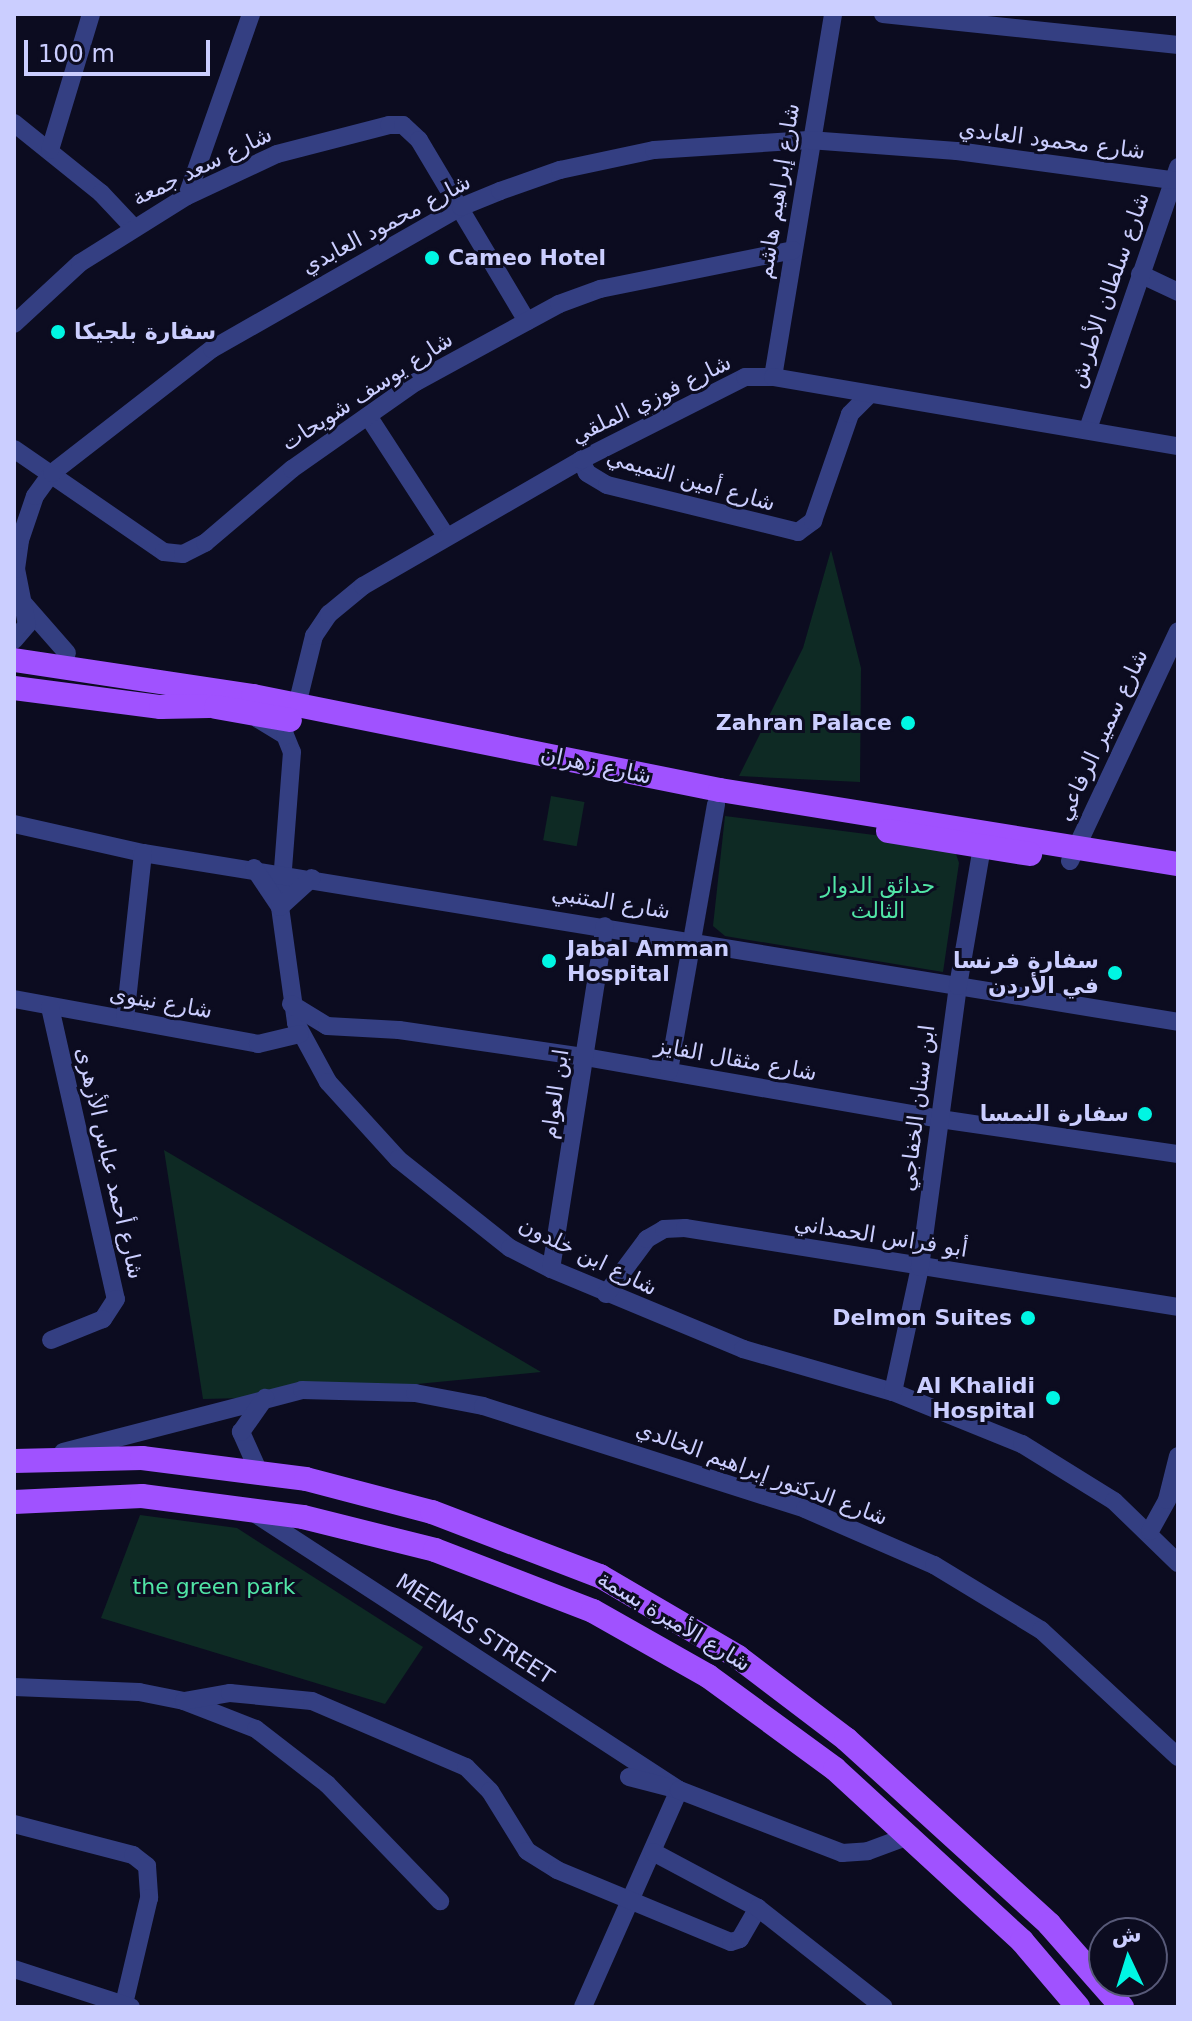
<!DOCTYPE html>
<meta charset="utf-8">
<style>
body{margin:0}
#map{position:relative;width:1192px;height:2021px;overflow:hidden;background:#0c0c20;font-family:"DejaVu Sans",Vazirmatn,sans-serif}
div>[style]{position:absolute}
.green>*{inset:0;background:#0e2a24;transform-origin:0 0}
.minor>*{height:18px;margin:-9px;padding:0 9px;transform-origin:9px;border-radius:9px;background:#343f82}
.major>*{height:24px;margin:-12px;padding:0 12px;transform-origin:12px;border-radius:12px;background:#a052ff}
.dots>*{width:22px;height:22px;translate:-50% -50%;box-sizing:border-box;border:4px solid #0c0c20;border-radius:50%}
span{translate:-50% -50%;white-space:nowrap;text-align:center;line-height:1.15;-webkit-text-stroke:6px #0c0c20;paint-order:stroke}
.street-label{font-size:22px;color:#cbceff}
.poi-label{font-size:22px;color:#cbceff;font-weight:700}
.left{translate:0 -50%;text-align:left}
.right{translate:-100% -50%;text-align:right}
.park-label{font-size:22px;color:#51e5a6}
.frame{position:absolute;inset:0;border:16px solid #cbceff;pointer-events:none}
.north{position:absolute;left:1088px;top:1917px;width:80px;height:80px;box-sizing:border-box;background:#0c0c20;border:2px solid #585a79;border-radius:50%;rotate:356deg;font-size:22px;font-weight:700;line-height:32px;text-align:center;color:#cbceff}
.north::after{content:'';display:block;margin:auto;width:28px;height:36px;background:#00f6e3;clip-path:polygon(50% 0,100% 100%,50% 72%,0 100%)}
.scale{position:absolute;left:24px;top:40px;width:186px;height:36px;box-sizing:border-box;border:4px solid #cbceff;border-top:0;padding-left:10px;font-size:24px;line-height:28px;white-space:nowrap;color:#cbceff;-webkit-text-stroke:6px #0c0c20;paint-order:stroke}
</style>
<div id="map">
<div class="green">
<div style="clip-path:polygon(831px 550px,861px 668px,860px 782px,739px 776px,803px 648px)"></div>
<div style="left:551px;top:796px;width:34px;height:45px;rotate:10deg"></div>
<div style="clip-path:polygon(725px 816px,953px 845px,959px 863px,943px 972px,725px 936px,713px 926px)"></div>
<div style="clip-path:polygon(164px 1150px,541px 1372px,283px 1397px,203px 1399px)"></div>
<div style="clip-path:polygon(140px 1515px,237px 1528px,423px 1647px,385px 1704px,101px 1618px)"></div>
</div>
<div class="minor">
<div style="left:883px;top:14px;width:297px;rotate:6deg"></div>
<div style="left:14px;top:123px;width:112px;rotate:38.8deg"></div>
<div style="left:101px;top:193px;width:47px;rotate:46.7deg"></div>
<div style="left:50px;top:150px;width:142px;rotate:-73.2deg"></div>
<div style="left:187px;top:196px;width:193px;rotate:-70.6deg"></div>
<div style="left:1140px;top:274px;width:42px;rotate:25.3deg"></div>
<div style="left:14px;top:324px;width:90px;rotate:-42.7deg"></div>
<div style="left:80px;top:263px;width:126px;rotate:-32.1deg"></div>
<div style="left:187px;top:196px;width:99px;rotate:-25deg"></div>
<div style="left:277px;top:154px;width:116px;rotate:-14.5deg"></div>
<div style="left:389px;top:125px;width:14px"></div>
<div style="left:403px;top:125px;width:22px;rotate:43deg"></div>
<div style="left:419px;top:140px;width:211px;rotate:59.2deg"></div>
<div style="left:773px;top:377px;width:368px;rotate:-80.6deg"></div>
<div style="left:368px;top:416px;width:143px;rotate:57deg"></div>
<div style="left:1088px;top:429px;width:277px;rotate:-71deg"></div>
<div style="left:14px;top:449px;width:182px;rotate:34.5deg"></div>
<div style="left:164px;top:552px;width:19px;rotate:6deg"></div>
<div style="left:183px;top:554px;width:25px;rotate:-27deg"></div>
<div style="left:205px;top:543px;width:114px;rotate:-40.4deg"></div>
<div style="left:292px;top:469px;width:151px;rotate:-35.1deg"></div>
<div style="left:416px;top:382px;width:163px;rotate:-28.6deg"></div>
<div style="left:559px;top:304px;width:44px;rotate:-20.1deg"></div>
<div style="left:600px;top:289px;width:197px;rotate:-11.4deg"></div>
<div style="left:581px;top:460px;width:14px;rotate:65deg"></div>
<div style="left:587px;top:473px;width:23px;rotate:31deg"></div>
<div style="left:607px;top:485px;width:197px;rotate:13.8deg"></div>
<div style="left:798px;top:532px;width:19px;rotate:-36deg"></div>
<div style="left:813px;top:521px;width:113px;rotate:-70.9deg"></div>
<div style="left:850px;top:414px;width:28px;rotate:-45deg"></div>
<div style="left:24px;top:604px;width:65px;rotate:48.7deg"></div>
<div style="left:14px;top:640px;width:20px;rotate:-49deg"></div>
<div style="left:27px;top:625px;width:57px;rotate:-101.1deg"></div>
<div style="left:16px;top:569px;width:29px;rotate:-82deg"></div>
<div style="left:20px;top:540px;width:46px;rotate:-71.2deg"></div>
<div style="left:35px;top:496px;width:29px;rotate:-54deg"></div>
<div style="left:52px;top:473px;width:202px;rotate:-37.8deg"></div>
<div style="left:212px;top:349px;width:287px;rotate:-29.7deg"></div>
<div style="left:461px;top:207px;width:42px;rotate:-22.3deg"></div>
<div style="left:500px;top:191px;width:64px;rotate:-19.3deg"></div>
<div style="left:560px;top:170px;width:96px;rotate:-12deg"></div>
<div style="left:654px;top:150px;width:155px;rotate:-3.7deg"></div>
<div style="left:809px;top:140px;width:148px;rotate:4.3deg"></div>
<div style="left:957px;top:151px;width:217px;rotate:7.7deg"></div>
<div style="left:297px;top:705px;width:71px;rotate:-76.2deg"></div>
<div style="left:314px;top:636px;width:27px;rotate:-56deg"></div>
<div style="left:329px;top:614px;width:44px;rotate:-39.5deg"></div>
<div style="left:363px;top:586px;width:252px;rotate:-30deg"></div>
<div style="left:581px;top:460px;width:184px;rotate:-26.8deg"></div>
<div style="left:745px;top:377px;width:28px"></div>
<div style="left:773px;top:377px;width:411px;rotate:9.7deg"></div>
<div style="left:258px;top:719px;width:31px;rotate:31deg"></div>
<div style="left:285px;top:735px;width:18px;rotate:68deg"></div>
<div style="left:292px;top:752px;width:155px;rotate:94.4deg"></div>
<div style="left:280px;top:907px;width:117px;rotate:82.1deg"></div>
<div style="left:296px;top:1023px;width:67px;rotate:61.5deg"></div>
<div style="left:328px;top:1082px;width:104px;rotate:47.7deg"></div>
<div style="left:398px;top:1159px;width:143px;rotate:38.5deg"></div>
<div style="left:510px;top:1248px;width:46px;rotate:27.1deg"></div>
<div style="left:551px;top:1269px;width:208px;rotate:22.6deg"></div>
<div style="left:743px;top:1349px;width:156px;rotate:16deg"></div>
<div style="left:893px;top:1392px;width:139px;rotate:22deg"></div>
<div style="left:1022px;top:1444px;width:108px;rotate:31.8deg"></div>
<div style="left:1114px;top:1501px;width:89px;rotate:44.1deg"></div>
<div style="left:14px;top:824px;width:132px;rotate:12.7deg"></div>
<div style="left:143px;top:853px;width:1049px;rotate:9.27deg"></div>
<div style="left:1070px;top:861px;width:254px;rotate:-64.8deg"></div>
<div style="left:254px;top:868px;width:47px;rotate:56.3deg"></div>
<div style="left:280px;top:907px;width:43px;rotate:-42.2deg"></div>
<div style="left:14px;top:999px;width:248px;rotate:10.4deg"></div>
<div style="left:258px;top:1044px;width:43px;rotate:-13.4deg"></div>
<div style="left:291px;top:1004px;width:42px;rotate:31.4deg"></div>
<div style="left:327px;top:1026px;width:72px;rotate:3.2deg"></div>
<div style="left:399px;top:1030px;width:188px;rotate:8.3deg"></div>
<div style="left:585px;top:1057px;width:360px;rotate:9.9deg"></div>
<div style="left:940px;top:1119px;width:241px;rotate:8.4deg"></div>
<div style="left:50px;top:1007px;width:299px;rotate:77.3deg"></div>
<div style="left:116px;top:1299px;width:24px;rotate:123deg"></div>
<div style="left:103px;top:1319px;width:56px;rotate:158deg"></div>
<div style="left:125px;top:1019px;width:167px;rotate:-83.8deg"></div>
<div style="left:669px;top:1071px;width:271px;rotate:-80deg"></div>
<div style="left:551px;top:1269px;width:347px;rotate:-81.1deg"></div>
<div style="left:606px;top:1294px;width:69px;rotate:-53.3deg"></div>
<div style="left:647px;top:1239px;width:20px;rotate:-30deg"></div>
<div style="left:664px;top:1229px;width:21px;rotate:-3deg"></div>
<div style="left:685px;top:1228px;width:499px;rotate:9.1deg"></div>
<div style="left:893px;top:1392px;width:128px;rotate:-77.8deg"></div>
<div style="left:920px;top:1267px;width:284px;rotate:-82.3deg"></div>
<div style="left:958px;top:986px;width:152px;rotate:-80.2deg"></div>
<div style="left:63px;top:1452px;width:247px;rotate:-14.5deg"></div>
<div style="left:302px;top:1390px;width:113px;rotate:1.5deg"></div>
<div style="left:415px;top:1393px;width:69px;rotate:10.8deg"></div>
<div style="left:483px;top:1406px;width:338px;rotate:17.7deg"></div>
<div style="left:805px;top:1509px;width:141px;rotate:23.5deg"></div>
<div style="left:934px;top:1565px;width:125px;rotate:31.3deg"></div>
<div style="left:1041px;top:1630px;width:187px;rotate:42.8deg"></div>
<div style="left:258px;top:1470px;width:42px;rotate:-114.1deg"></div>
<div style="left:241px;top:1432px;width:42px;rotate:-54.8deg"></div>
<div style="left:254px;top:1513px;width:507px;rotate:33.09deg"></div>
<div style="left:679px;top:1790px;width:237px;rotate:113.9deg"></div>
<div style="left:1150px;top:1531px;width:35px;rotate:-61deg"></div>
<div style="left:1167px;top:1500px;width:45px;rotate:-76deg"></div>
<div style="left:14px;top:1687px;width:125px;rotate:2.3deg"></div>
<div style="left:139px;top:1692px;width:46px;rotate:11.3deg"></div>
<div style="left:184px;top:1701px;width:77px;rotate:21.3deg"></div>
<div style="left:256px;top:1729px;width:90px;rotate:37.8deg"></div>
<div style="left:327px;top:1784px;width:163px;rotate:46deg"></div>
<div style="left:184px;top:1701px;width:47px;rotate:-9.9deg"></div>
<div style="left:230px;top:1693px;width:82px;rotate:5.6deg"></div>
<div style="left:312px;top:1701px;width:168px;rotate:23.2deg"></div>
<div style="left:466px;top:1767px;width:34px;rotate:45deg"></div>
<div style="left:490px;top:1791px;width:70px;rotate:58.3deg"></div>
<div style="left:527px;top:1851px;width:36px;rotate:32deg"></div>
<div style="left:557px;top:1870px;width:188px;rotate:22.5deg"></div>
<div style="left:731px;top:1942px;width:9px;rotate:-18deg"></div>
<div style="left:740px;top:1939px;width:36px;rotate:-60deg"></div>
<div style="left:629px;top:1777px;width:52px;rotate:14.6deg"></div>
<div style="left:679px;top:1790px;width:175px;rotate:21.1deg"></div>
<div style="left:842px;top:1853px;width:26px;rotate:-4deg"></div>
<div style="left:868px;top:1851px;width:46px;rotate:-20.4deg"></div>
<div style="left:14px;top:1824px;width:123px;rotate:14.6deg"></div>
<div style="left:133px;top:1855px;width:18px;rotate:38deg"></div>
<div style="left:147px;top:1866px;width:32px;rotate:86deg"></div>
<div style="left:149px;top:1898px;width:109px;rotate:103.3deg"></div>
<div style="left:653px;top:1852px;width:119px;rotate:28.1deg"></div>
<div style="left:758px;top:1908px;width:160px;rotate:38.2deg"></div>
<div style="left:14px;top:1969px;width:123px;rotate:18deg"></div>
</div>
<div class="major">
<div style="left:14px;top:660px;width:242px;rotate:8.6deg"></div>
<div style="left:253px;top:696px;width:476px;rotate:11.4deg"></div>
<div style="left:720px;top:790px;width:464px;rotate:9.2deg"></div>
<div style="left:14px;top:688px;width:148px;rotate:7.4deg"></div>
<div style="left:161px;top:707px;width:48px;rotate:-1.2deg"></div>
<div style="left:216px;top:707px;width:75px;rotate:10deg"></div>
<div style="left:888px;top:831px;width:144px;rotate:9.2deg"></div>
<div style="left:14px;top:1461px;width:128px;rotate:-1.3deg"></div>
<div style="left:142px;top:1458px;width:165px;rotate:7.3deg"></div>
<div style="left:306px;top:1479px;width:130px;rotate:14.7deg"></div>
<div style="left:432px;top:1512px;width:180px;rotate:20.9deg"></div>
<div style="left:600px;top:1576px;width:160px;rotate:30.4deg"></div>
<div style="left:738px;top:1657px;width:136px;rotate:37.2deg"></div>
<div style="left:846px;top:1739px;width:275px;rotate:42.3deg"></div>
<div style="left:1049px;top:1924px;width:111px;rotate:48.7deg"></div>
<div style="left:14px;top:1502px;width:128px;rotate:-2.7deg"></div>
<div style="left:142px;top:1496px;width:162px;rotate:7.4deg"></div>
<div style="left:303px;top:1517px;width:136px;rotate:14deg"></div>
<div style="left:435px;top:1550px;width:169px;rotate:21.1deg"></div>
<div style="left:593px;top:1611px;width:132px;rotate:29.5deg"></div>
<div style="left:708px;top:1676px;width:157px;rotate:36.2deg"></div>
<div style="left:835px;top:1769px;width:254px;rotate:42.6deg"></div>
<div style="left:1022px;top:1941px;width:87px;rotate:49.7deg"></div>
</div>
<div class="dots">
<div style="left:432px;top:258px;background:#00f6e3"></div>
<div style="left:58px;top:332px;background:#00f6e3"></div>
<div style="left:908px;top:723px;background:#00f6e3"></div>
<div style="left:549px;top:961px;background:#00f6e3"></div>
<div style="left:1115px;top:973px;background:#00f6e3"></div>
<div style="left:1145px;top:1114px;background:#00f6e3"></div>
<div style="left:1028px;top:1318px;background:#00f6e3"></div>
<div style="left:1053px;top:1398px;background:#00f6e3"></div>
</div>
<div class="street-label">
<span style="left:1052px;top:140px;rotate:7deg">شارع محمود العابدي</span>
<span style="left:202px;top:166px;rotate:-26deg">شارع سعد جمعة</span>
<span style="left:778px;top:191px;rotate:-81deg">شارع إبراهيم هاشم</span>
<span style="left:386px;top:224px;rotate:-28deg">شارع محمود العابدي</span>
<span style="left:1109px;top:290px;rotate:-71deg">شارع سلطان الأطرش</span>
<span style="left:367px;top:391px;rotate:-33deg">شارع يوسف شويحات</span>
<span style="left:651px;top:399px;rotate:-26deg">شارع فوزي الملقي</span>
<span style="left:691px;top:480px;rotate:16deg">شارع أمين التميمي</span>
<span style="left:1102px;top:735px;rotate:-65deg">شارع سمير الرفاعي</span>
<span style="left:596px;top:765px;rotate:12deg">شارع زهران</span>
<span style="left:611px;top:902px;rotate:9deg">شارع المتنبي</span>
<span style="left:161px;top:1002px;rotate:10deg">شارع نينوى</span>
<span style="left:736px;top:1059px;rotate:10deg">شارع مثقال الفايز</span>
<span style="left:555px;top:1094px;rotate:-82deg">ابن العوام</span>
<span style="left:917px;top:1108px;rotate:-83deg">ابن سنان الخفاجي</span>
<span style="left:110px;top:1163px;rotate:77deg">شارع أحمد عباس الأزهرى</span>
<span style="left:881px;top:1236px;rotate:9deg">أبو فراس الحمداني</span>
<span style="left:588px;top:1256px;rotate:26deg">شارع ابن خلدون</span>
<span style="left:762px;top:1473px;rotate:20deg">شارع الدكتور إبراهيم الخالدي</span>
<span style="left:674px;top:1621px;rotate:31deg">شارع الأميرة بسمة</span>
<span style="left:475px;top:1629px;rotate:33deg">MEENAS STREET</span>
</div>
<div class="poi-label">
<span class="left" style="left:448px;top:258px">Cameo Hotel</span>
<span class="left" style="left:74px;top:332px">سفارة بلجيكا</span>
<span class="right" style="left:892px;top:723px">Zahran Palace</span>
<span class="left" style="left:567px;top:961px">Jabal Amman<br>Hospital</span>
<span class="right" style="left:1099px;top:973px">سفارة فرنسا<br>في الأردن</span>
<span class="right" style="left:1129px;top:1114px">سفارة النمسا</span>
<span class="right" style="left:1012px;top:1318px">Delmon Suites</span>
<span class="right" style="left:1035px;top:1398px">Al Khalidi<br>Hospital</span>
</div>
<div class="park-label">
<span style="left:878px;top:898px">حدائق الدوار<br>الثالث</span>
<span style="left:214px;top:1587px">the green park</span>
</div>
<div class="frame"></div>
<div class="north">ش</div>
<div class="scale">100 m</div>
</div>
